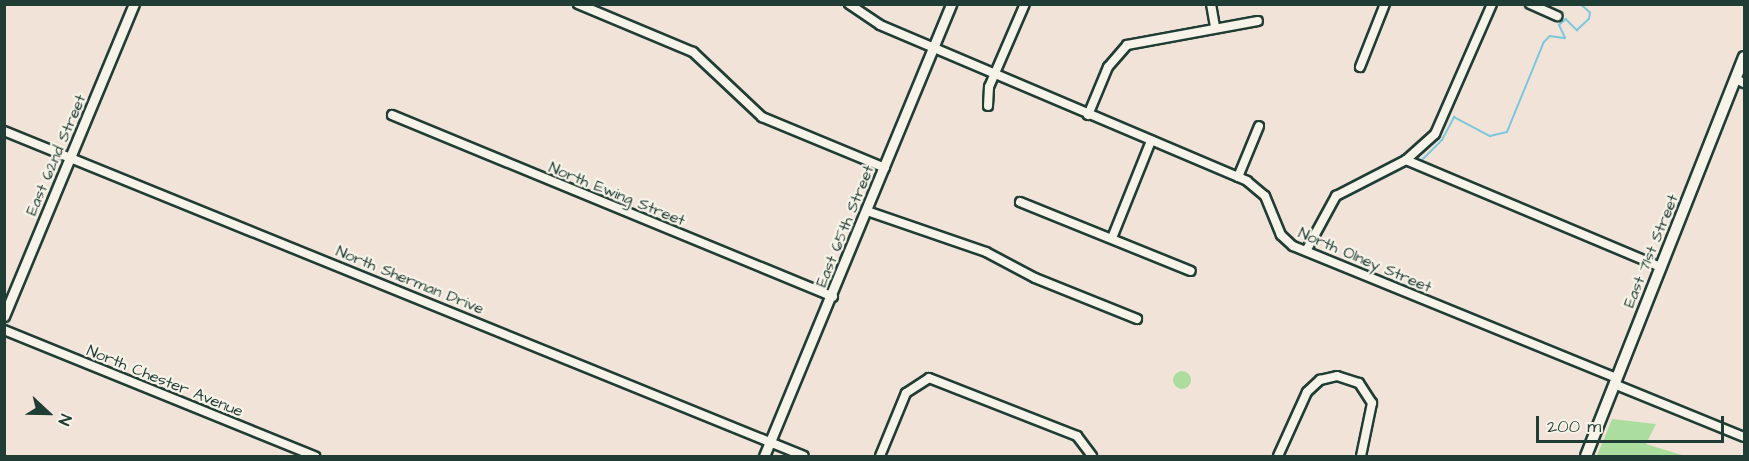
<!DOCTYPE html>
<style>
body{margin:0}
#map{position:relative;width:1749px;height:461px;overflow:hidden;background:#f2e3d9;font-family:"Architects Daughter",sans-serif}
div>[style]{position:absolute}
.green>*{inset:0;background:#abdd9e}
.round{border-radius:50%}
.stream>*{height:1.5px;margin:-0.75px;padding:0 0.75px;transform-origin:0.75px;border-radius:0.75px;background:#7cc7dc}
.roads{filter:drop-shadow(2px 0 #1f3d34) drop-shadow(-2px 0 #1f3d34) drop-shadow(0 2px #1f3d34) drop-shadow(0 -2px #1f3d34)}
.minor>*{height:8px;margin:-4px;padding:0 4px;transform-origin:4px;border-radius:4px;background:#f7f3e8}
.tertiary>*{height:9px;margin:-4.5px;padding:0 4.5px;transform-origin:4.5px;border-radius:4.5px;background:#f7f3e8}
.secondary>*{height:10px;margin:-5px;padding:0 5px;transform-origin:5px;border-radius:5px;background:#f7f3e8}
span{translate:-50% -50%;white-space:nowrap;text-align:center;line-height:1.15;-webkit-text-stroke:4.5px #f7f3e8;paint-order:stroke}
.street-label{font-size:16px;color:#1f3d34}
.frame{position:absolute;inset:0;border:6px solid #1f3d34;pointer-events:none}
.north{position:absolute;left:18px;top:383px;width:60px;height:60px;-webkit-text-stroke:4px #f7f3e8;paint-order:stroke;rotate:112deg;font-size:16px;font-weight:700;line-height:24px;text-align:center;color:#1f3d34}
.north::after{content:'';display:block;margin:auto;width:21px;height:27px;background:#1f3d34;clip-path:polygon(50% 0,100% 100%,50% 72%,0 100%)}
.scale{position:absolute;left:1536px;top:416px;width:188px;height:27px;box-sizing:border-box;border:3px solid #1f3d34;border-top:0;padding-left:8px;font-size:18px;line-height:21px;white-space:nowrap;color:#1f3d34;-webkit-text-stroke:4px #f7f3e8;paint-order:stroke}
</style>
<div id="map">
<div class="green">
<div class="round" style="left:1173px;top:371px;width:18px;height:18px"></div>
<div style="clip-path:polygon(1612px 419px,1656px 424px,1646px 444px,1685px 456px,1597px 456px)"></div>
</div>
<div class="stream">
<div style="left:1570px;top:4px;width:9px;rotate:6deg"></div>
<div style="left:1421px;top:161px;width:30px;rotate:-45deg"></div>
<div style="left:1442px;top:140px;width:26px;rotate:-62deg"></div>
<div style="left:1454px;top:117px;width:41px;rotate:27.8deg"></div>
<div style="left:1490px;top:136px;width:17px;rotate:-13deg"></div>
<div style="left:1507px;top:132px;width:97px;rotate:-67.7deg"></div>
<div style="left:1544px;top:42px;width:8px;rotate:-45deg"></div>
<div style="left:1550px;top:36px;width:15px;rotate:8deg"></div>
<div style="left:1565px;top:38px;width:14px;rotate:-115deg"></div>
<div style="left:1559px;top:25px;width:9px;rotate:-41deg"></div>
<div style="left:1566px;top:19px;width:16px;rotate:45deg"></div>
<div style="left:1577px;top:30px;width:16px;rotate:-43deg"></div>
<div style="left:1589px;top:19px;width:6px;rotate:-81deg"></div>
<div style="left:1590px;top:13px;width:13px;rotate:-138deg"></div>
<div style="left:1337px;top:202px;width:76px;rotate:-27.2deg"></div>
</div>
<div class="roads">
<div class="minor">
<div style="left:578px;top:4px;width:125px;rotate:22.7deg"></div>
<div style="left:693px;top:52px;width:95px;rotate:43.3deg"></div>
<div style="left:762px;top:117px;width:133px;rotate:22.5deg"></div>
<div style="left:849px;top:4px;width:37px;rotate:34deg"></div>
<div style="left:880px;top:25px;width:399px;rotate:23deg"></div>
<div style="left:1247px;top:181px;width:23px;rotate:40deg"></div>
<div style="left:1265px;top:196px;width:42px;rotate:67.7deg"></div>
<div style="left:1281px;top:235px;width:16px;rotate:43deg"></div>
<div style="left:1293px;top:246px;width:349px;rotate:22.2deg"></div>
<div style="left:1211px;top:4px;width:23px;rotate:80deg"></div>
<div style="left:1530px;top:4px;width:30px;rotate:24deg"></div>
<div style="left:1360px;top:67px;width:68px;rotate:-68.4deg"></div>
<div style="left:1736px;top:79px;width:9px;rotate:27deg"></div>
<div style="left:988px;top:106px;width:19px;rotate:-87deg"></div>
<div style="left:989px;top:87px;width:90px;rotate:-66.6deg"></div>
<div style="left:392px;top:115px;width:477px;rotate:22.4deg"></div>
<div style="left:1088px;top:115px;width:52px;rotate:-67.4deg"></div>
<div style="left:1108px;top:67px;width:29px;rotate:-49deg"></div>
<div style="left:1127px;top:45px;width:133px;rotate:-10.4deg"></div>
<div style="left:4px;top:131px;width:863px;rotate:22.11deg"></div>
<div style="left:1406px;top:160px;width:277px;rotate:22.8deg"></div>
<div style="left:1238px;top:177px;width:55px;rotate:-67.6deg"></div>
<div style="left:1020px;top:202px;width:184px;rotate:22deg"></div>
<div style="left:867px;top:211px;width:126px;rotate:19deg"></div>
<div style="left:986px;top:252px;width:55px;rotate:28deg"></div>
<div style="left:1035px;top:278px;width:110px;rotate:21.9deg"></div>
<div style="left:1112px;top:238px;width:105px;rotate:-68.1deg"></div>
<div style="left:1306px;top:251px;width:63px;rotate:-61.4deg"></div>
<div style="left:1336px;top:196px;width:79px;rotate:-27.2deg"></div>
<div style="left:1406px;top:160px;width:39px;rotate:-42deg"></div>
<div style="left:1435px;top:134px;width:142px;rotate:-66.3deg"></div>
<div style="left:4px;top:330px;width:336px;rotate:22.1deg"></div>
<div style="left:1614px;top:384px;width:140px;rotate:22.2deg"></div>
<div style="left:880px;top:456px;width:68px;rotate:-67.6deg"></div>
<div style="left:906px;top:393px;width:27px;rotate:-33deg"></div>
<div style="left:929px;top:378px;width:159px;rotate:21.4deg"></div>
<div style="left:1077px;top:436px;width:25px;rotate:53deg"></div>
<div style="left:1278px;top:456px;width:70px;rotate:-65.6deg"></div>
<div style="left:1307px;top:392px;width:18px;rotate:-43deg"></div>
<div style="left:1320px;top:380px;width:17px;rotate:-13deg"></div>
<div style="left:1337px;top:376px;width:23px;rotate:18deg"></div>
<div style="left:1359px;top:383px;width:24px;rotate:57deg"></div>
<div style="left:1372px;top:403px;width:54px;rotate:101.7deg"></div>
</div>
<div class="tertiary">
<div style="left:4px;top:316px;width:338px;rotate:-67.4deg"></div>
<div style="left:764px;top:456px;width:489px;rotate:-67.5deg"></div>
</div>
<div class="secondary">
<div style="left:1586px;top:456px;width:429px;rotate:-68.4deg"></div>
</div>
</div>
<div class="street-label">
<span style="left:56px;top:155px;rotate:-67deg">East 62nd Street</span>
<span style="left:617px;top:194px;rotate:22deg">North Ewing Street</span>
<span style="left:845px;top:226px;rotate:-68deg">East 65th Street</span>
<span style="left:1651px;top:251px;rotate:-68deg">East 71st Street</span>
<span style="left:1365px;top:260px;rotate:23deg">North Olney Street</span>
<span style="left:410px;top:280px;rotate:22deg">North Sherman Drive</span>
<span style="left:165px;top:381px;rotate:22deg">North Chester Avenue</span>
</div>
<div class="frame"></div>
<div class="north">N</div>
<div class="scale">200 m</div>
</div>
